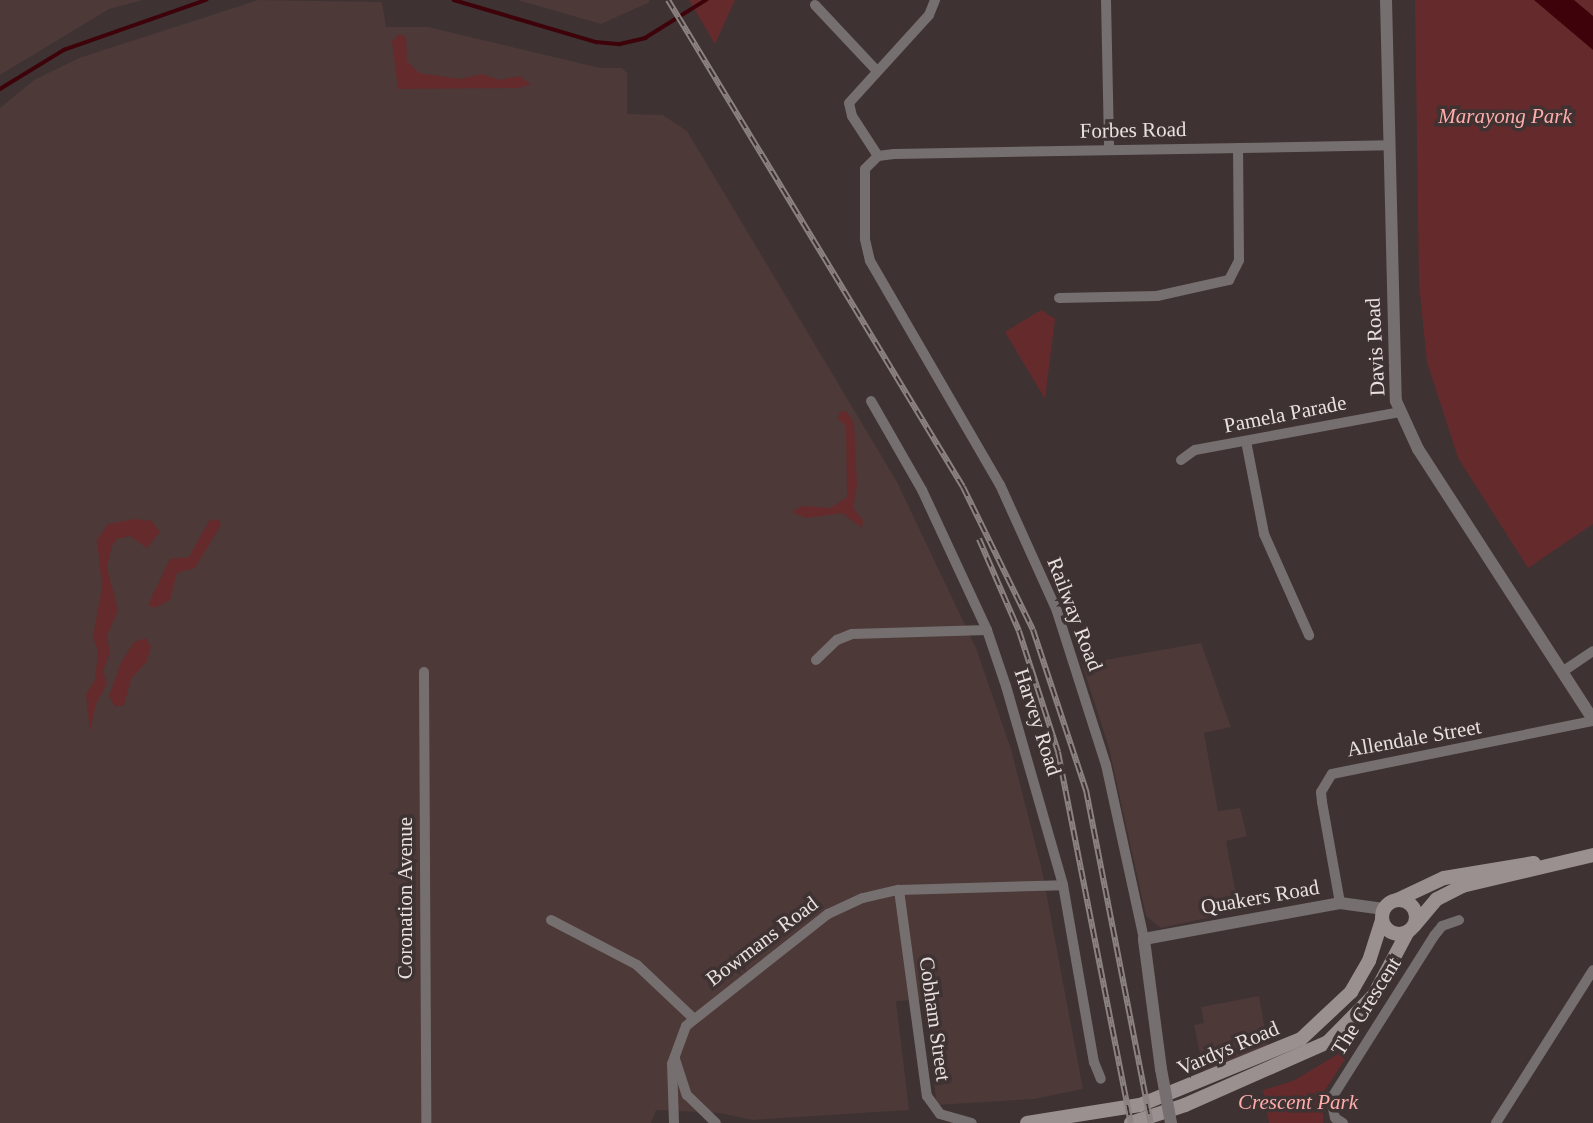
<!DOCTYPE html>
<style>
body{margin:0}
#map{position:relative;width:1593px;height:1123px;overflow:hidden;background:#3e3232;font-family:Georgia,serif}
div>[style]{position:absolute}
.built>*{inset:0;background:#4c3938}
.green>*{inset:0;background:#652b2c}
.water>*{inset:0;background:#3e030a}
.stream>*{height:3.5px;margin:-1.75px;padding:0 1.75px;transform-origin:1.75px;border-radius:1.75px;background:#3e030a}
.minor>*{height:10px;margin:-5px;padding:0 5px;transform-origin:5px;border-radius:5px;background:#766f6f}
.tertiary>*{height:12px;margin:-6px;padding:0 6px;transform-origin:6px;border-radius:6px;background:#766f6f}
.secondary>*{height:14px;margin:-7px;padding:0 7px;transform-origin:7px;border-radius:7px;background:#99908f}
.secondary>.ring{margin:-7px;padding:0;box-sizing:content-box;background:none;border:14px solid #99908f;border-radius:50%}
.rail>*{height:6px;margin-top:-3px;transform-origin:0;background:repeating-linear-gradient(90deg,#3e3232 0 10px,#8c8282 0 20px);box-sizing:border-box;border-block:2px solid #8c8282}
.tertiary-bridge>*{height:12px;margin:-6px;padding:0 6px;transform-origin:6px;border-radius:6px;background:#766f6f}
span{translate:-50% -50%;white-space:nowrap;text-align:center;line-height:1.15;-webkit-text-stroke:7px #3e3232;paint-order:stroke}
.park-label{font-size:21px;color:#feadab;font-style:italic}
.street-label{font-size:21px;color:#e8e1e0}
</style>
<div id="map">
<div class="built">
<div style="clip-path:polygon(0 0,142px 0,109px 9px,0 75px)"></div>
<div style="clip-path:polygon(258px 0,382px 2px,386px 27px,428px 27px,600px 68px,622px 68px,627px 73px,627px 114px,663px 115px,687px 131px,897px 482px,976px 648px,1011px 749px,1042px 870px,1083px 1089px,1034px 1099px,937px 1105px,923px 1000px,896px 1001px,909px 1110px,752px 1120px,720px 1113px,656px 1110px,651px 1123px,0 1123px,0 108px,34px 80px,79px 58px)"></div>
<div style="clip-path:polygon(517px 0,649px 0,650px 2px,601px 24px)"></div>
<div style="clip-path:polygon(1201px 643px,1231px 727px,1204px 733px,1218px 811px,1240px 808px,1247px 836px,1226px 841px,1239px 911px,1161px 928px,1146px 916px,1109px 748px,1082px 664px)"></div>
<div style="clip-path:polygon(1259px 996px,1268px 1047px,1204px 1073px,1194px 1025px,1204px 1023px,1201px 1007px)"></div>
</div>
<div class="green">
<div style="clip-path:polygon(689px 0,735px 0,715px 44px)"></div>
<div style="clip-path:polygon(1415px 0,1593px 0,1593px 524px,1528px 568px,1458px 458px,1427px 362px,1419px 284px)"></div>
<div style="clip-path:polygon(399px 34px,406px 37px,407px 61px,419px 73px,460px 79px,482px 74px,499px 80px,519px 76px,531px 84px,519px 88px,398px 89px,392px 41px)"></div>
<div style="clip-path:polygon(1041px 310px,1055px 319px,1045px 399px,1005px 332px)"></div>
<div style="clip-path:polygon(840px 411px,847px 412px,854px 423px,857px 486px,853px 508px,863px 520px,862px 528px,842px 513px,806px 518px,792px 512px,802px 506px,831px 508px,847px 497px,846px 426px,838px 419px)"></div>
<div style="clip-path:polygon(135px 519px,152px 521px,160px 532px,147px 548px,130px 536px,117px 539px,112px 546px,107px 568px,118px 610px,107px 636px,110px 653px,103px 671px,107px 683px,96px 704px,90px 732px,86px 695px,95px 680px,98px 651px,93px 637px,102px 587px,97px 540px,108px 524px)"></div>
<div style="clip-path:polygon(219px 519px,221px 525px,195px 568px,177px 573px,170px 600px,155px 608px,148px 605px,170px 559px,189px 557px,209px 521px)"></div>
<div style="clip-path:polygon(146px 638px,151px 647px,147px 661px,131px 679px,124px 705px,115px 707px,109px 696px,121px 663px,134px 642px)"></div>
<div style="clip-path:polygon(1355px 1044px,1323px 1093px,1323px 1123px,1269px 1123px,1263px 1090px,1293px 1081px)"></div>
</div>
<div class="water">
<div style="clip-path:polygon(1534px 0,1574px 0,1593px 16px,1593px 50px)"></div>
</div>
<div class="stream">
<div style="left:454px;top:0;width:148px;rotate:16.5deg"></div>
<div style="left:596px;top:42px;width:24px;rotate:5deg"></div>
<div style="left:620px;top:44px;width:26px;rotate:-13deg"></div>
<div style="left:645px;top:38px;width:72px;rotate:-31.9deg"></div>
<div style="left:0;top:89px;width:75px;rotate:-31.4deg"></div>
<div style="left:64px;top:50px;width:151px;rotate:-19.4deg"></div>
</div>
<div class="minor">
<div style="left:1106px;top:0;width:149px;rotate:88.8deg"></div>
<div style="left:815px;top:5px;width:89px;rotate:46.8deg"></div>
<div style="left:878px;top:156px;width:48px;rotate:-123deg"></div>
<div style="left:852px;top:116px;width:13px;rotate:-103deg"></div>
<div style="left:849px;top:103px;width:119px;rotate:-47.7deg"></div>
<div style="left:929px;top:15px;width:16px;rotate:-68deg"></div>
<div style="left:1059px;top:298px;width:98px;rotate:-1.2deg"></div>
<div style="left:1157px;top:296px;width:74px;rotate:-12.5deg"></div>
<div style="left:1229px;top:280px;width:22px;rotate:-63deg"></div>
<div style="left:1239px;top:260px;width:112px;rotate:-90.5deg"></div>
<div style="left:871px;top:401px;width:103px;rotate:60.2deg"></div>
<div style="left:922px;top:490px;width:154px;rotate:65.1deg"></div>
<div style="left:987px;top:630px;width:59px;rotate:71.3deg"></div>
<div style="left:1006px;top:686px;width:207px;rotate:74deg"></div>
<div style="left:1063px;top:885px;width:180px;rotate:80.1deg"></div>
<div style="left:1094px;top:1062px;width:18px;rotate:68deg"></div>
<div style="left:1246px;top:441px;width:95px;rotate:79deg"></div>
<div style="left:1264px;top:534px;width:111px;rotate:66deg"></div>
<div style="left:1181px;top:460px;width:17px;rotate:-36deg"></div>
<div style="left:1195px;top:450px;width:208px;rotate:-10.5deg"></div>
<div style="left:816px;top:660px;width:29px;rotate:-44deg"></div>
<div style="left:837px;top:640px;width:16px;rotate:-22deg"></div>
<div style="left:852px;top:634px;width:135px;rotate:-1.7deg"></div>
<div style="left:424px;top:672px;width:451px;rotate:89.7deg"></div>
<div style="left:1562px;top:672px;width:37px;rotate:-34deg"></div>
<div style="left:899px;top:890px;width:208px;rotate:82.3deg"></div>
<div style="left:927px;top:1096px;width:22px;rotate:54deg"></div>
<div style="left:940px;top:1114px;width:33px;rotate:16deg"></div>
<div style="left:1340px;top:903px;width:103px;rotate:-100.1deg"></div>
<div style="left:1322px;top:802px;width:10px;rotate:-96deg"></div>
<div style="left:1321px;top:792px;width:21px;rotate:-59deg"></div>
<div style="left:1332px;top:774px;width:266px;rotate:-11.5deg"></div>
<div style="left:551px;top:920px;width:97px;rotate:27.6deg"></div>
<div style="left:637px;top:965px;width:77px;rotate:43.4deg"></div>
<div style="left:1144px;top:939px;width:178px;rotate:-102.3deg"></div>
<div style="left:1106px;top:765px;width:162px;rotate:-107.7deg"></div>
<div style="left:1057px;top:611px;width:138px;rotate:-114.3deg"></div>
<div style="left:1000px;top:485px;width:259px;rotate:-120.1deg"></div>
<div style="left:870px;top:261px;width:23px;rotate:-103deg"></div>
<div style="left:865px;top:239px;width:70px;rotate:-90deg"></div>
<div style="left:865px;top:169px;width:18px;rotate:-45deg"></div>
<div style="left:878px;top:156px;width:16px;rotate:-7deg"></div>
<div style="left:894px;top:154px;width:495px;rotate:-1deg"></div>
<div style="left:675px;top:1059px;width:38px;rotate:72deg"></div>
<div style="left:687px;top:1095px;width:40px;rotate:44deg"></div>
<div style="left:674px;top:1123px;width:59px;rotate:-91.9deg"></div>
<div style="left:672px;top:1064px;width:40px;rotate:-69.8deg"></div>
<div style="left:686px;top:1026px;width:181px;rotate:-38.3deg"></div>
<div style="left:828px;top:914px;width:38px;rotate:-25deg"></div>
<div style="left:863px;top:898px;width:37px;rotate:-13deg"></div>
<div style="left:899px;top:890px;width:164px;rotate:-1.7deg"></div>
<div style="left:1343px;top:1123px;width:9px;rotate:-148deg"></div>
<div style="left:1335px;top:1118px;width:19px;rotate:-102deg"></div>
<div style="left:1331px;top:1099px;width:193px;rotate:-57.7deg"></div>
<div style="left:1434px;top:936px;width:13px;rotate:-51deg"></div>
<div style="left:1442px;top:926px;width:18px;rotate:-19deg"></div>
<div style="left:1496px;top:1123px;width:181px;rotate:-57.6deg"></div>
</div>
<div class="tertiary">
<div style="left:1386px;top:0;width:401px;rotate:88.6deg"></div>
<div style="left:1396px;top:401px;width:53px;rotate:65.4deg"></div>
<div style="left:1418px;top:449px;width:322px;rotate:57.1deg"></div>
<div style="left:1161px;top:1069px;width:131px;rotate:-97.5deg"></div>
<div style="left:1144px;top:939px;width:199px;rotate:-10.4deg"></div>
<div style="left:1340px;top:903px;width:44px;rotate:7.8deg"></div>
</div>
<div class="secondary">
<div class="ring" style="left:1382px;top:900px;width:20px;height:20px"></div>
<div style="left:1397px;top:900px;width:52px;rotate:-25.1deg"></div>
<div style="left:1444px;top:878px;width:91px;rotate:-9.5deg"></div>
<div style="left:1414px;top:926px;width:35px;rotate:-50deg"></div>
<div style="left:1437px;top:899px;width:28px;rotate:-27deg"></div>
<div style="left:1462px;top:886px;width:135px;rotate:-13.3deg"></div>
<div style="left:1027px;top:1123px;width:114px;rotate:-9.1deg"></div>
<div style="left:1140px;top:1105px;width:174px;rotate:-22.3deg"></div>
<div style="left:1301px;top:1039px;width:69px;rotate:-43.2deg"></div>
<div style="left:1351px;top:992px;width:36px;rotate:-60deg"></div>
<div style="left:1369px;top:961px;width:43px;rotate:-72.4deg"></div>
<div style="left:1131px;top:1123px;width:57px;rotate:-18.4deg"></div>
<div style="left:1185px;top:1105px;width:156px;rotate:-23.8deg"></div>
<div style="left:1328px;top:1042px;width:66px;rotate:-45.6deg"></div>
<div style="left:1374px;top:995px;width:72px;rotate:-62deg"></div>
</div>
<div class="rail">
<div style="left:668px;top:0;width:569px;rotate:58.79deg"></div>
<div style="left:963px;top:487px;width:159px;rotate:63.9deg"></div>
<div style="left:1033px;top:630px;width:169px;rotate:71.7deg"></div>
<div style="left:1086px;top:790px;width:339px;rotate:79deg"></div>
<div style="left:979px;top:539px;width:100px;rotate:66.5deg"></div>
<div style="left:1019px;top:631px;width:127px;rotate:72.1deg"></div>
<div style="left:1058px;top:752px;width:378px;rotate:78.9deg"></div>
</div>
<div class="tertiary-bridge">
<div style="left:1161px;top:1069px;width:55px;rotate:79.5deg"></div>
</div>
<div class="park-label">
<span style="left:1505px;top:116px">Marayong Park</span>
<span style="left:1298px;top:1102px">Crescent Park</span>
</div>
<div class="street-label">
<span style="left:1133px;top:130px;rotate:-1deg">Forbes Road</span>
<span style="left:1375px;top:347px;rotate:-93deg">Davis Road</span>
<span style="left:1285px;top:414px;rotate:-11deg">Pamela Parade</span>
<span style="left:1075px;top:614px;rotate:69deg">Railway Road</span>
<span style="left:1038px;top:722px;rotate:72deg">Harvey Road</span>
<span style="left:1414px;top:738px;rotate:-10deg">Allendale Street</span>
<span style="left:1260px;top:897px;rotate:-10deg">Quakers Road</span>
<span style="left:405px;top:898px;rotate:-90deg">Coronation Avenue</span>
<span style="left:762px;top:941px;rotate:-37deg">Bowmans Road</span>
<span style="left:1366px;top:1006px;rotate:-58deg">The Crescent</span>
<span style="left:935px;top:1019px;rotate:82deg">Cobham Street</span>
<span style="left:1228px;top:1048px;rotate:-23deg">Vardys Road</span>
</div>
</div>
